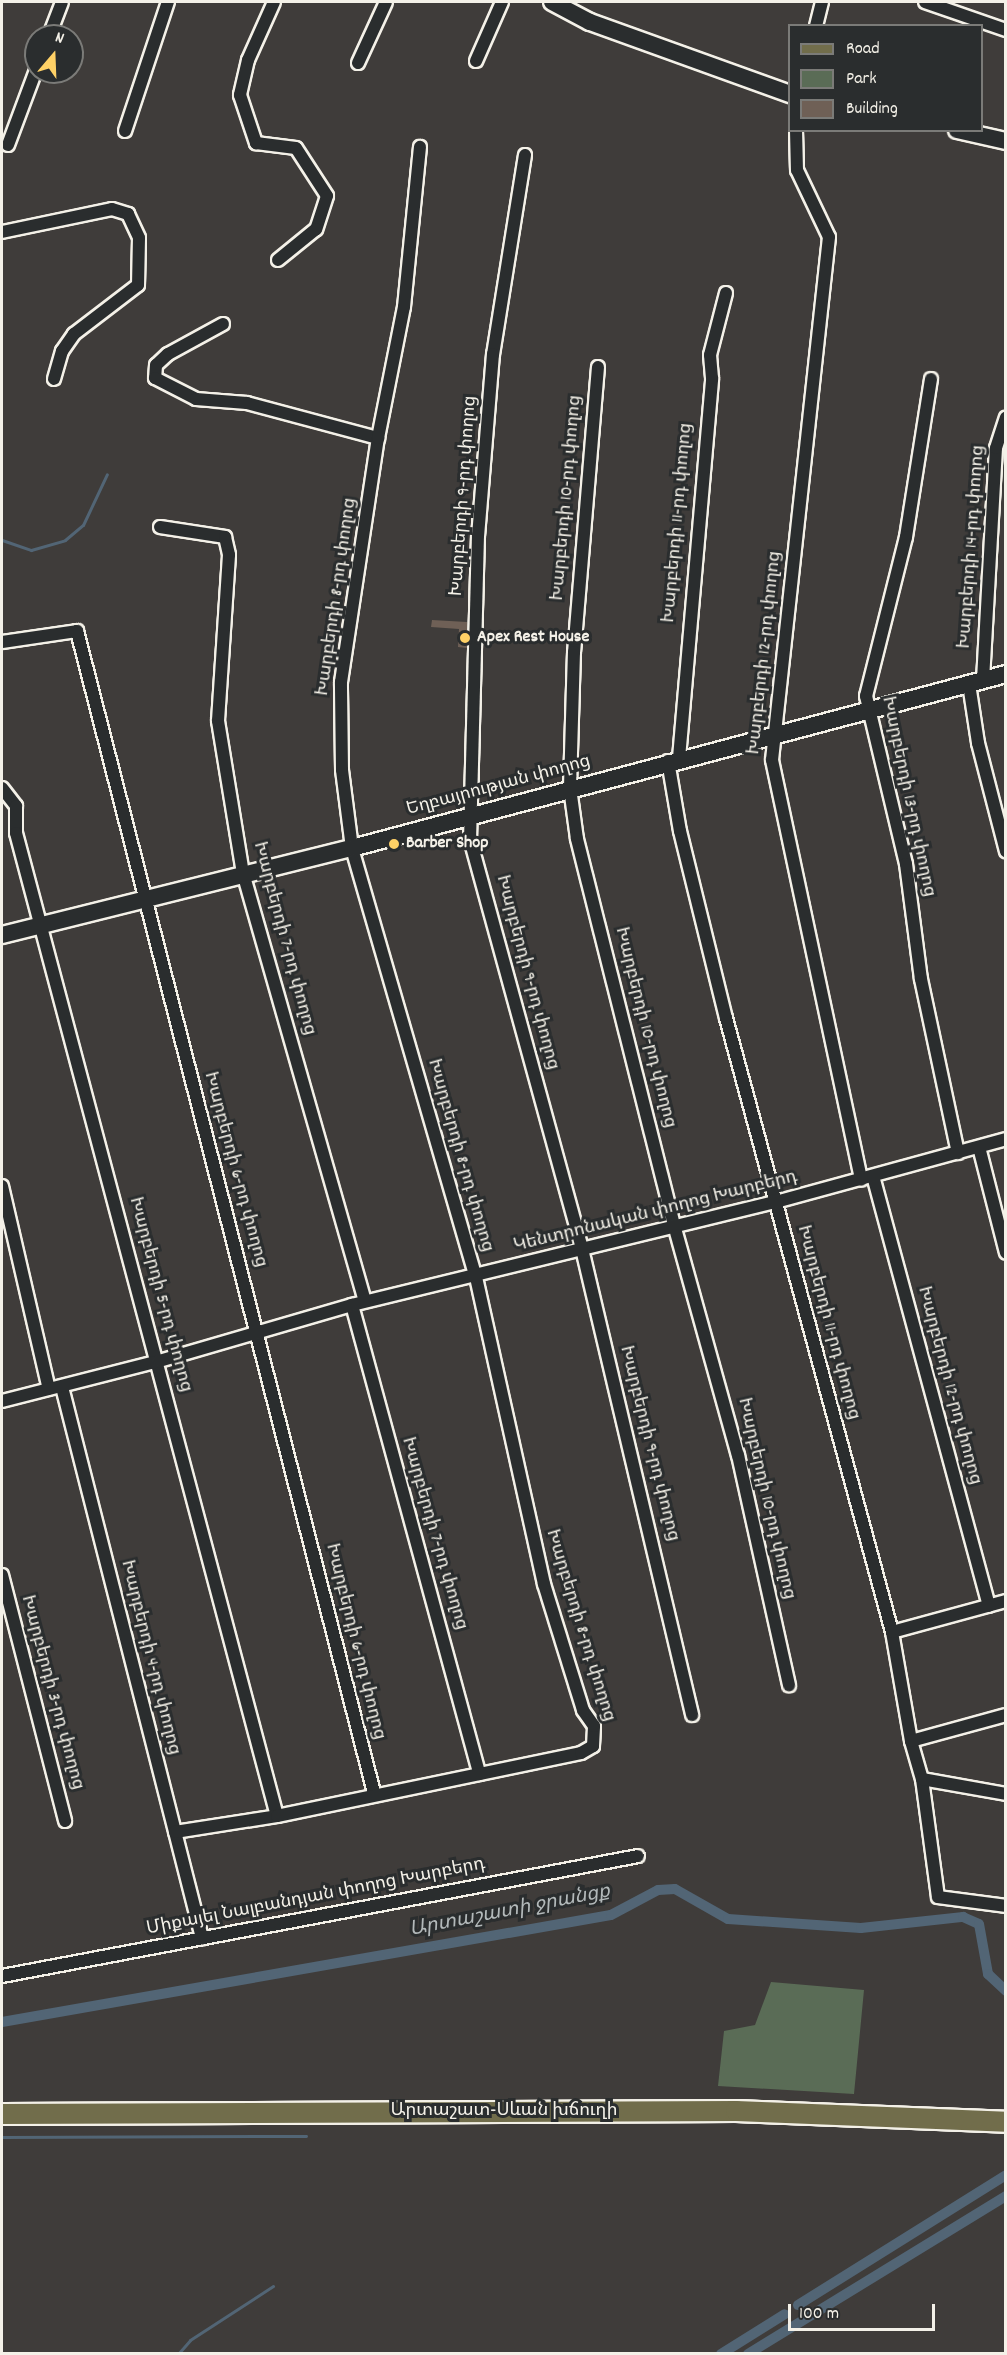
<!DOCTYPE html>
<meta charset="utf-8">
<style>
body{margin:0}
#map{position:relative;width:1007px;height:2355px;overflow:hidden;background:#3f3c3a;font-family:Dekko,"Noto Sans Armenian",sans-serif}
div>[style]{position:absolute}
.green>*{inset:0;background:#5a6c56}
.stream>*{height:3px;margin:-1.5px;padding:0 1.5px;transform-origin:1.5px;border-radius:1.5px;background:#526575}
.canal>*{height:10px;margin:-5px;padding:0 5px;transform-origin:5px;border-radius:5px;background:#526575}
.building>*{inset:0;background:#6f6056}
.roads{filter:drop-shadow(2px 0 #f4f1e8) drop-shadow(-2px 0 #f4f1e8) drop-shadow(0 2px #f4f1e8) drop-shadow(0 -2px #f4f1e8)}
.street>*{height:12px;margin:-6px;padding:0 6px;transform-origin:6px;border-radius:6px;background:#2a2d2e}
.secondary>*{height:16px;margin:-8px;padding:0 8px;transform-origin:8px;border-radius:8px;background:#2a2d2e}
.primary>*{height:20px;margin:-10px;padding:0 10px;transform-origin:10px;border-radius:10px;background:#716d4b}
.dots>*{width:16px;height:16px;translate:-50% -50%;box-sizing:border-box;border:3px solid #2a2d2e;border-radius:50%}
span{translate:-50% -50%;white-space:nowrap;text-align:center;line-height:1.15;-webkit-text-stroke:6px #2a2d2e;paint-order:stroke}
.street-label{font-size:18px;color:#f4f1e8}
.poi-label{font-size:18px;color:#f4f1e8;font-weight:700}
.left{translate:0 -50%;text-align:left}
.water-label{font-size:20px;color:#b3b9ba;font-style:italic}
.frame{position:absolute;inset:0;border:3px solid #f4f1e8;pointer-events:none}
.legend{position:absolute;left:788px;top:24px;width:195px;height:108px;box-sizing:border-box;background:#2a2d2e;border:2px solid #7b7b78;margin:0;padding:8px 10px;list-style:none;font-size:18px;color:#f4f1e8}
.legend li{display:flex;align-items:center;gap:12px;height:30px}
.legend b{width:30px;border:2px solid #7b7b78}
.north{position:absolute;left:24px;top:24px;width:60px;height:60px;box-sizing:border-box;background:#2a2d2e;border:2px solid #7b7b78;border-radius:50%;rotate:19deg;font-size:16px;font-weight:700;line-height:24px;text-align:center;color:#f4f1e8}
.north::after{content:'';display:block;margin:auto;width:21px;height:27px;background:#ffd166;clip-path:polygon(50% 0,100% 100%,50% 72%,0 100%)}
.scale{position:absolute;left:788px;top:2304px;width:147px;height:27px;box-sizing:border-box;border:3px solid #f4f1e8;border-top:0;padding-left:8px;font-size:18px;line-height:21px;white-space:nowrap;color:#f4f1e8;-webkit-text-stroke:4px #2a2d2e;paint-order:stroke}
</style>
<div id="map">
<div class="green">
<div style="clip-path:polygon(771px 1982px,864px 1990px,854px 2094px,718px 2086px,724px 2031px,755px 2025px)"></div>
</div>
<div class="stream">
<div style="left:2px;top:540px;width:31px;rotate:19deg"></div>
<div style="left:31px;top:550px;width:35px;rotate:-16deg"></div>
<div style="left:65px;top:540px;width:23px;rotate:-40deg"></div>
<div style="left:83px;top:525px;width:56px;rotate:-64.8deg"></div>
<div style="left:2px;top:2137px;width:304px;rotate:-0.2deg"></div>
<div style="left:178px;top:2354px;width:18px;rotate:-49deg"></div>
<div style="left:190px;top:2340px;width:99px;rotate:-33deg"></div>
</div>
<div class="canal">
<div style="left:2px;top:2022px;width:618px;rotate:-9.97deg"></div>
<div style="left:611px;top:1915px;width:53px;rotate:-28deg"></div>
<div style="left:658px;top:1890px;width:17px;rotate:-3deg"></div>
<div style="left:675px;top:1889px;width:61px;rotate:29.5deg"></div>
<div style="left:728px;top:1919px;width:133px;rotate:3.9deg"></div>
<div style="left:861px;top:1928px;width:103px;rotate:-6.2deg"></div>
<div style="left:963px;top:1917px;width:17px;rotate:24deg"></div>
<div style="left:979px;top:1924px;width:51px;rotate:79.8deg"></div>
<div style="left:988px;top:1974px;width:25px;rotate:43deg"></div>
<div style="left:798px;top:2305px;width:245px;rotate:-32deg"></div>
<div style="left:721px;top:2354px;width:75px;rotate:-32deg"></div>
<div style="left:748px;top:2354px;width:303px;rotate:-31.5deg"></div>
</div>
<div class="building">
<div style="clip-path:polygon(432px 620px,467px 622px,467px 648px,458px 647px,459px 629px,431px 627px)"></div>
</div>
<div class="roads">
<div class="street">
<div style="left:274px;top:2px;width:64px;rotate:114.1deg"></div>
<div style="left:248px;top:60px;width:36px;rotate:103deg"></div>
<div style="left:240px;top:95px;width:51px;rotate:71.6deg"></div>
<div style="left:256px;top:143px;width:40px;rotate:7.1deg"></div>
<div style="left:296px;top:148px;width:57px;rotate:57.1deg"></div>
<div style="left:327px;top:196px;width:35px;rotate:108deg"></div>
<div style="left:316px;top:229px;width:49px;rotate:140.8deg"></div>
<div style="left:925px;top:2px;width:86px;rotate:19.1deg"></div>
<div style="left:816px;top:26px;width:25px;rotate:-76deg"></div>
<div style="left:49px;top:36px;width:36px;rotate:-69deg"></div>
<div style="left:476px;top:61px;width:64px;rotate:-66.2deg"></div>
<div style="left:358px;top:63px;width:67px;rotate:-65.3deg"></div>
<div style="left:796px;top:130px;width:40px;rotate:88.6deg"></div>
<div style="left:797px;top:170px;width:74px;rotate:64.5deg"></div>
<div style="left:829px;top:237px;width:526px;rotate:96.22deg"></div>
<div style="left:772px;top:760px;width:429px;rotate:78deg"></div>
<div style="left:125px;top:131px;width:136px;rotate:-71.6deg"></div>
<div style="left:8px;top:145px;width:80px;rotate:-69.5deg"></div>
<div style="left:525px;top:155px;width:202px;rotate:99.1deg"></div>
<div style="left:493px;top:354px;width:182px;rotate:94.7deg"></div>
<div style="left:478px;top:535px;width:304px;rotate:91.5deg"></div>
<div style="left:470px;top:839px;width:425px;rotate:74.7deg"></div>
<div style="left:582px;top:1249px;width:479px;rotate:76.7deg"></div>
<div style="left:2px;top:232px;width:112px;rotate:-11.8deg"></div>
<div style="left:112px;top:209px;width:17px;rotate:17deg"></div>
<div style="left:128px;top:214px;width:26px;rotate:65deg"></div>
<div style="left:139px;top:238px;width:47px;rotate:91.2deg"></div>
<div style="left:138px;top:285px;width:81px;rotate:142.6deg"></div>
<div style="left:74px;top:334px;width:21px;rotate:125deg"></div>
<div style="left:62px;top:351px;width:29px;rotate:106deg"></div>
<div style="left:223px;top:324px;width:63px;rotate:151.4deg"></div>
<div style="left:168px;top:354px;width:16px;rotate:137deg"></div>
<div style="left:156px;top:365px;width:13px;rotate:94deg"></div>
<div style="left:155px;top:378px;width:46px;rotate:27.1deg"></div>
<div style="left:196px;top:399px;width:51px;rotate:4.5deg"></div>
<div style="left:247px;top:403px;width:136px;rotate:15deg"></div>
<div style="left:598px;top:367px;width:286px;rotate:94.8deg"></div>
<div style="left:574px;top:652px;width:136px;rotate:91.7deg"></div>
<div style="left:570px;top:788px;width:51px;rotate:82.2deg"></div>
<div style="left:577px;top:839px;width:398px;rotate:75.9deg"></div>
<div style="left:674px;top:1225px;width:239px;rotate:74.5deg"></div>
<div style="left:738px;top:1455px;width:236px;rotate:77.5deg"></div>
<div style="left:931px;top:379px;width:160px;rotate:99deg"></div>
<div style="left:906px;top:537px;width:164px;rotate:104.1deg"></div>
<div style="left:866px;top:696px;width:173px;rotate:76.6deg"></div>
<div style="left:906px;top:864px;width:116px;rotate:82.6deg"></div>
<div style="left:921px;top:979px;width:178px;rotate:78deg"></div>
<div style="left:160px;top:527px;width:66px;rotate:8.7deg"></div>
<div style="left:225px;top:537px;width:18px;rotate:77deg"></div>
<div style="left:229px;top:555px;width:166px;rotate:93.8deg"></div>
<div style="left:218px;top:721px;width:154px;rotate:80.7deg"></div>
<div style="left:243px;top:873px;width:445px;rotate:74.1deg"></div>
<div style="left:2px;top:642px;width:76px;rotate:-8.3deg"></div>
<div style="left:77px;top:631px;width:1199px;rotate:75.66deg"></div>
<div style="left:983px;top:680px;width:232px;rotate:-86.8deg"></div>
<div style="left:996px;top:448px;width:32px;rotate:-72deg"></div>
<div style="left:969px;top:684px;width:60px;rotate:81.3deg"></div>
<div style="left:978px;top:743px;width:112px;rotate:75.5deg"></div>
<div style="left:679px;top:758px;width:381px;rotate:-85deg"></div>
<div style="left:712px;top:378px;width:23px;rotate:-95deg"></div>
<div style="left:710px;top:355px;width:64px;rotate:-75.5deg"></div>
<div style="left:668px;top:761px;width:71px;rotate:80.3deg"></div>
<div style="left:680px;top:831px;width:193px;rotate:76.2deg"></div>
<div style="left:726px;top:1018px;width:636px;rotate:74.87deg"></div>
<div style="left:892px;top:1632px;width:111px;rotate:80.1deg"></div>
<div style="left:911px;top:1741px;width:40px;rotate:74deg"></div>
<div style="left:922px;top:1779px;width:119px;rotate:82.3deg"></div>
<div style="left:938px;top:1897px;width:69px;rotate:7.5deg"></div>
<div style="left:2px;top:788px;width:23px;rotate:52deg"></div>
<div style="left:16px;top:806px;width:27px;rotate:90deg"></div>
<div style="left:16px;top:833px;width:1017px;rotate:75.13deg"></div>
<div style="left:979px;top:1147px;width:109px;rotate:75.7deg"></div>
<div style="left:873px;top:1176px;width:445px;rotate:74.9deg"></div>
<div style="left:2px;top:1186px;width:208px;rotate:77deg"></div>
<div style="left:352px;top:1305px;width:486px;rotate:74.8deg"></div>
<div style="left:62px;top:1387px;width:569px;rotate:75.74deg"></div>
<div style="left:2px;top:1401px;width:162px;rotate:-14.3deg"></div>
<div style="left:159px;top:1361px;width:201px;rotate:-16.2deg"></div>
<div style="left:352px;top:1305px;width:436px;rotate:-13.7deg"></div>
<div style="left:776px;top:1202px;width:238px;rotate:-15.3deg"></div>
<div style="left:2px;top:1575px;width:254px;rotate:75.6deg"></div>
<div style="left:892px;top:1632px;width:118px;rotate:-15.2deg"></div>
<div style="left:911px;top:1741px;width:98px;rotate:-15.3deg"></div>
<div style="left:922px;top:1779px;width:85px;rotate:10.1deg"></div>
<div style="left:175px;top:1832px;width:103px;rotate:-8.9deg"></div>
<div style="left:277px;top:1816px;width:310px;rotate:-11.7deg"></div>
<div style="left:581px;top:1753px;width:14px;rotate:-30deg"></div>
<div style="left:593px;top:1746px;width:20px;rotate:-87deg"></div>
<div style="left:594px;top:1726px;width:19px;rotate:-125deg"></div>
<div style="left:583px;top:1710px;width:132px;rotate:-107.2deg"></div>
<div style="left:544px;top:1584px;width:313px;rotate:-102.5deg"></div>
<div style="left:476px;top:1278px;width:448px;rotate:-106.1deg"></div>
<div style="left:352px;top:848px;width:79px;rotate:-97.3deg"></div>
<div style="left:342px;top:770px;width:88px;rotate:-90.7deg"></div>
<div style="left:341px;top:682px;width:247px;rotate:-81.4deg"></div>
<div style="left:378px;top:438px;width:134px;rotate:-78.8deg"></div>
<div style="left:404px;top:307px;width:161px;rotate:-84.3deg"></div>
<div style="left:2px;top:1976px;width:647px;rotate:-10.68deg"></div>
</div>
<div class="secondary">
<div style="left:552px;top:2px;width:43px;rotate:27.8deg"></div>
<div style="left:590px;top:22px;width:213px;rotate:19.8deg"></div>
<div style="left:957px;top:130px;width:50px;rotate:12.7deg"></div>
<div style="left:2px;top:935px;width:361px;rotate:-14deg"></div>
<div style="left:352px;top:848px;width:677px;rotate:-14.9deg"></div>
</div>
<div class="primary">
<div style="left:2px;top:2114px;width:734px;rotate:-0.23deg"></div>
<div style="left:736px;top:2111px;width:270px;rotate:2.3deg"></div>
</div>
</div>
<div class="dots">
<div style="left:465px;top:638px;background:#ffd166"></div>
<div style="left:394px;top:844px;background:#ffd166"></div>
</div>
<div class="street-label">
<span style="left:465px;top:496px;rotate:-86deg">Խարբերդի 9-րդ փողոց</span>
<span style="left:568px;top:498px;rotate:-85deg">Խարբերդի 10-րդ փողոց</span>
<span style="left:679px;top:523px;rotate:-85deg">Խարբերդի 11-րդ փողոց</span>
<span style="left:973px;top:547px;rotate:-86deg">Խարբերդի 14-րդ փողոց</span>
<span style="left:338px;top:597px;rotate:-82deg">Խարբերդի 8-րդ փողոց</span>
<span style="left:766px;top:653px;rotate:-84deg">Խարբերդի 12-րդ փողոց</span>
<span style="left:499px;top:787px;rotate:-15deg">Եղբայրության փողոց</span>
<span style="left:907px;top:797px;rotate:78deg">Խարբերդի 13-րդ փողոց</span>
<span style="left:283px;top:939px;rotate:75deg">Խարբերդի 7-րդ փողոց</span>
<span style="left:526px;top:973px;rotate:75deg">Խարբերդի 9-րդ փողոց</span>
<span style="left:644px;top:1028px;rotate:76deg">Խարբերդի 10-րդ փողոց</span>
<span style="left:459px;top:1156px;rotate:74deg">Խարբերդի 8-րդ փողոց</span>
<span style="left:234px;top:1170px;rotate:75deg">Խարբերդի 6-րդ փողոց</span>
<span style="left:656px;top:1213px;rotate:-14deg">Կենտրոնական փողոց Խարբերդ</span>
<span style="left:159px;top:1295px;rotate:75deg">Խարբերդի 5-րդ փողոց</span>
<span style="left:827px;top:1323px;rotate:75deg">Խարբերդի 11-րդ փողոց</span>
<span style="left:948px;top:1386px;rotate:75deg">Խարբերդի 12-րդ փողոց</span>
<span style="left:648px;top:1444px;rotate:76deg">Խարբերդի 9-րդ փողոց</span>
<span style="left:765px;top:1499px;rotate:77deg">Խարբերդի 10-րդ փողոց</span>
<span style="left:433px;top:1534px;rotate:74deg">Խարբերդի 7-րդ փողոց</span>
<span style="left:579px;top:1626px;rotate:73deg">Խարբերդի 8-րդ փողոց</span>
<span style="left:354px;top:1642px;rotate:76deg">Խարբերդի 6-րդ փողոց</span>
<span style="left:149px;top:1658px;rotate:76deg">Խարբերդի 4-րդ փողոց</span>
<span style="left:51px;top:1693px;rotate:75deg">Խարբերդի 3-րդ փողոց</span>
<span style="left:316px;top:1898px;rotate:-11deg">Միքայել Նալբանդյան փողոց Խարբերդ</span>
<span style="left:504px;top:2112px">Արտաշատ-Սևան խճուղի</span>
</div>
<div class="poi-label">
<span class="left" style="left:477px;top:638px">Apex Rest House</span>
<span class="left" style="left:406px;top:844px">Barber Shop</span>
</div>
<div class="water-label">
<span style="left:510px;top:1912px;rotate:-11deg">Արտաշատի ջրանցք</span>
</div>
<div class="frame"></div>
<ul class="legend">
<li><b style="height:8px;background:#716d4b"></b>Road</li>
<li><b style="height:16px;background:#5a6c56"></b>Park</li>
<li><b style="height:16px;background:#6f6056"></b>Building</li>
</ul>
<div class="north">N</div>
<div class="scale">100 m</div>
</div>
